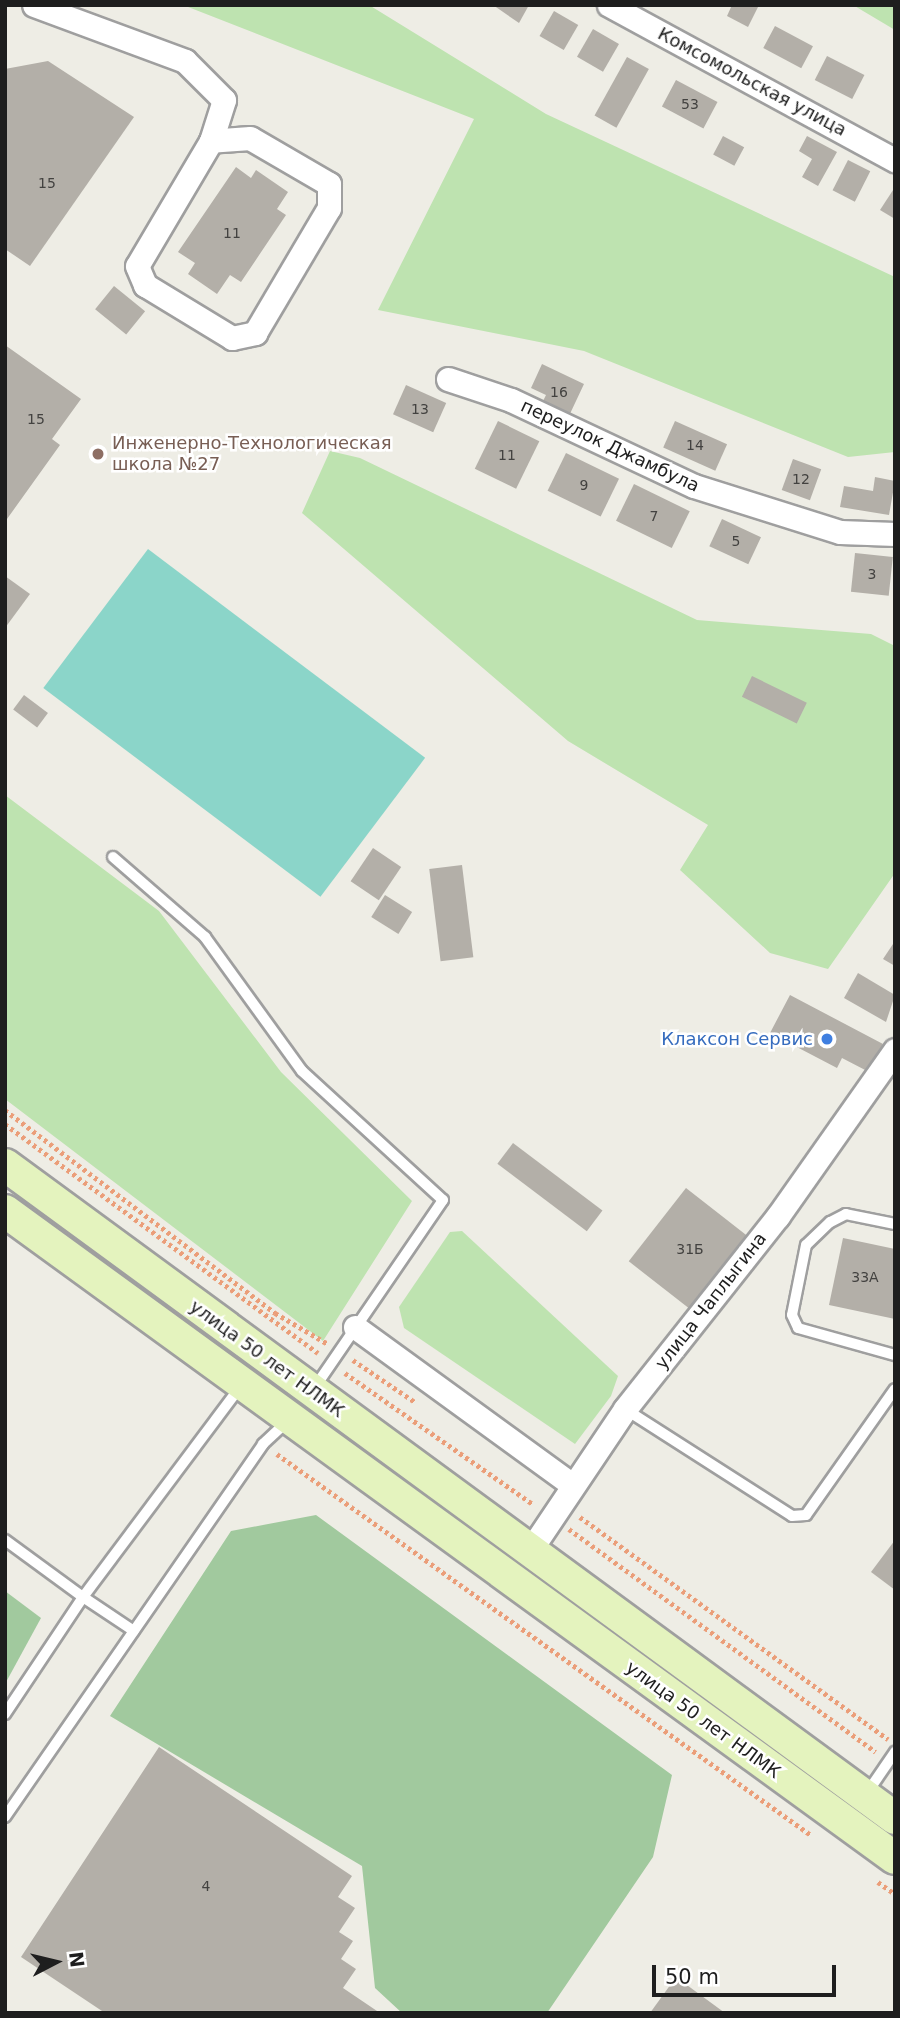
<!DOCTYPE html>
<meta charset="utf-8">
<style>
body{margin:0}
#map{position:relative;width:900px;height:2018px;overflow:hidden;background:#eeede5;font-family:"DejaVu Sans",sans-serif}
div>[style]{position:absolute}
.grass>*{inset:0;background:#bee3b0}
.forest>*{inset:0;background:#a1c99e}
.pitch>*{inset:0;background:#8bd5c9;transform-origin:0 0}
.building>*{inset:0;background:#b3afa8;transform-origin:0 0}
.path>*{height:4.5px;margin-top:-2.25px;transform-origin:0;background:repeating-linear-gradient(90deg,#eb9e79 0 3.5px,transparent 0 7px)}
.roads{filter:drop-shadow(2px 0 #9f9f9f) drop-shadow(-2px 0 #9f9f9f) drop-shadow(0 2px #9f9f9f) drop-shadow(0 -2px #9f9f9f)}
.service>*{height:10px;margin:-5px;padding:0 5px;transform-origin:5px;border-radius:5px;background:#fff}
.minor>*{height:23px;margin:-11.5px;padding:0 11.5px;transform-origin:11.5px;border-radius:11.5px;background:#fff}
.secondary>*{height:32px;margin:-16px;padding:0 16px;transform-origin:16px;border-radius:16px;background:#e4f3be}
.dots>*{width:19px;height:19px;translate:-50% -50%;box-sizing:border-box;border:4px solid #fff;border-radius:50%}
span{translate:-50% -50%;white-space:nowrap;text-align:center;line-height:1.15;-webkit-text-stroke:5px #fff;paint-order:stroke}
.number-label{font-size:14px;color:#434240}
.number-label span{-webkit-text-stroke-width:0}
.street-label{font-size:18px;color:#1e1e1e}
.education-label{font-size:18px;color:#785e54}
.left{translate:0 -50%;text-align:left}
.shop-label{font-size:18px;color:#366cbe}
.right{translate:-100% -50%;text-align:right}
.frame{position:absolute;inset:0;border:7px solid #1e1e1e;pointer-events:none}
.north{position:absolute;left:21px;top:1927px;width:70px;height:70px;-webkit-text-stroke:5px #fff;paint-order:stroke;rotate:83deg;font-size:19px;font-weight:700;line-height:28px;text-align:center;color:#1e1e1e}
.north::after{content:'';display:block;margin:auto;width:24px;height:32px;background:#1e1e1e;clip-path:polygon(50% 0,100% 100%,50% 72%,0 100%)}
.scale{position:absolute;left:652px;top:1965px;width:184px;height:32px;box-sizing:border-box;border:4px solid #1e1e1e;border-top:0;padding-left:9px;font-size:21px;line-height:24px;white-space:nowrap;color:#1e1e1e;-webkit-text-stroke:5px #fff;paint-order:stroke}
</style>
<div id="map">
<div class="grass">
<div style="clip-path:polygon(183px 5px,369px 5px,546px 114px,895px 277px,895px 452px,848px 457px,584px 351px,378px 310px,474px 119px)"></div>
<div style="clip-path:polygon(853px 5px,895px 5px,895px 30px)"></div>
<div style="clip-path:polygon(330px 451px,360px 458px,697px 620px,871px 634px,895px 646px,895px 873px,828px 969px,770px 953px,680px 870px,708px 825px,568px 741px,302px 513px)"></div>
<div style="clip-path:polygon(5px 795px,159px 911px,281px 1072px,412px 1201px,323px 1341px,5px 1099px)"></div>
<div style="clip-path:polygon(462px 1231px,618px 1376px,611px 1396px,575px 1444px,404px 1328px,399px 1307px,450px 1232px)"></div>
</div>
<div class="forest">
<div style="clip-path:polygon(316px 1515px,672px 1775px,653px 1857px,547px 2013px,402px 2013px,375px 1988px,362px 1866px,110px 1716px,231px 1531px)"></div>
<div style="clip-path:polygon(5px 1591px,41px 1618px,5px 1684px)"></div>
</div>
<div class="pitch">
<div style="left:148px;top:549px;width:347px;height:174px;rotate:37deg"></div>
</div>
<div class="building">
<div style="clip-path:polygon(493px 5px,529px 5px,519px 23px)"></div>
<div style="clip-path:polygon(732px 5px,759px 5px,748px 27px,727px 16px)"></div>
<div style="left:554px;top:11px;width:28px;height:29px;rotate:30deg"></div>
<div style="left:775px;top:26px;width:43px;height:25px;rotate:28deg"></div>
<div style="left:593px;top:29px;width:30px;height:32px;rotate:30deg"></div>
<div style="left:827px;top:56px;width:42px;height:27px;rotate:27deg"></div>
<div style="left:627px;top:57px;width:25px;height:67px;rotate:29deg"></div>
<div style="clip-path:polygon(48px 61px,134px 117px,30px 266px,5px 249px,5px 69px)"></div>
<div style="left:676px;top:80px;width:47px;height:30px;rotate:28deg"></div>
<div style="left:723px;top:136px;width:24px;height:21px;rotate:28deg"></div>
<div style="clip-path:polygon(807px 136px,837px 152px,818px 186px,802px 177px,812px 159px,799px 151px)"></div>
<div style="left:848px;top:160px;width:25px;height:34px;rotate:27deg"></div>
<div style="clip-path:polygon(236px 167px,251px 178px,256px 170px,288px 192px,277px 209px,286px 215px,241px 282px,230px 275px,217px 294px,188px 274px,195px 263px,178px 252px)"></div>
<div style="clip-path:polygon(895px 187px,895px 219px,880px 210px)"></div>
<div style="left:114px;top:286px;width:40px;height:30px;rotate:39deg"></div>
<div style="clip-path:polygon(5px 345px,81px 399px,52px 439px,60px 445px,7px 519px)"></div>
<div style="clip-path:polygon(542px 364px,584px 384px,568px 418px,541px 405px,546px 395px,531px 388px)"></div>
<div style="left:406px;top:385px;width:44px;height:32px;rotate:24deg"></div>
<div style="left:498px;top:421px;width:46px;height:53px;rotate:26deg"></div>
<div style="left:675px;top:421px;width:57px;height:29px;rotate:24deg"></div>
<div style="left:566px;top:453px;width:59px;height:42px;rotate:26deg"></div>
<div style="left:793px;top:459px;width:30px;height:33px;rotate:20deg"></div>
<div style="clip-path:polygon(875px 477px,895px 481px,889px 515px,840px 507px,844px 486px,873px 491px)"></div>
<div style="left:634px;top:484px;width:62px;height:41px;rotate:26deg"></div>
<div style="left:722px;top:519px;width:43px;height:30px;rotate:25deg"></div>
<div style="left:855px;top:553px;width:38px;height:39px;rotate:6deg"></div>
<div style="clip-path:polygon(5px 576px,30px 594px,5px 628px)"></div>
<div style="left:752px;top:676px;width:61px;height:23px;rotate:26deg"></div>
<div style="left:24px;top:695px;width:30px;height:18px;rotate:37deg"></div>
<div style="left:373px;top:848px;width:34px;height:40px;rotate:34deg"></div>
<div style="left:462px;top:865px;width:93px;height:33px;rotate:83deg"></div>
<div style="left:385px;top:895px;width:32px;height:26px;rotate:32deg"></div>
<div style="clip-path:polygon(895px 941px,895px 966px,883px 959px)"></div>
<div style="clip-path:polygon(858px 973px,895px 995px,886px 1022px,844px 998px)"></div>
<div style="clip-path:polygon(790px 995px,883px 1044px,869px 1072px,842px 1058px,837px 1068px,770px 1033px)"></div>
<div style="left:513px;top:1143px;width:112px;height:26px;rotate:37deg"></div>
<div style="left:686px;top:1188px;width:78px;height:93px;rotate:38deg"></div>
<div style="clip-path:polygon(843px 1238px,895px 1249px,895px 1319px,829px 1305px)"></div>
<div style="clip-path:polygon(895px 1540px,895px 1590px,871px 1572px)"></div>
<div style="clip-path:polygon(159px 1747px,352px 1876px,338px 1897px,355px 1908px,339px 1932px,353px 1941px,341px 1959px,356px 1969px,343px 1988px,380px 2013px,105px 2013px,21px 1957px)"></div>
<div style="clip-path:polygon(676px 1977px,725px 2013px,650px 2013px)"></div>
</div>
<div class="path">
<div style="left:5px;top:1110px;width:338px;rotate:36.9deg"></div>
<div style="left:275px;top:1313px;width:61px;rotate:30.3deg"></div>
<div style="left:5px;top:1124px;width:388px;rotate:36.2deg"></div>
<div style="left:353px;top:1360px;width:75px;rotate:34.1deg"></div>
<div style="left:345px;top:1373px;width:229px;rotate:34.9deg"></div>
<div style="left:277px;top:1454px;width:656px;rotate:35.51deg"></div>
<div style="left:580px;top:1517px;width:380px;rotate:35.8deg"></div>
<div style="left:569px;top:1529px;width:379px;rotate:36deg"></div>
<div style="left:878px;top:1882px;width:21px;rotate:35deg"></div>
</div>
<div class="roads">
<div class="service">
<div style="left:113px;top:857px;width:122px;rotate:41deg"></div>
<div style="left:205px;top:937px;width:165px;rotate:54.1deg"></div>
<div style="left:302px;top:1071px;width:191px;rotate:42.5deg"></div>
<div style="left:443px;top:1200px;width:227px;rotate:124.4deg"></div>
<div style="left:895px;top:1224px;width:50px;rotate:-168.5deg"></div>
<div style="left:846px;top:1214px;width:18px;rotate:153deg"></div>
<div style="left:830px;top:1222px;width:33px;rotate:136deg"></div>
<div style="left:806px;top:1245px;width:71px;rotate:101.3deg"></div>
<div style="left:792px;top:1315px;width:14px;rotate:65deg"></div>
<div style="left:798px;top:1328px;width:101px;rotate:15.6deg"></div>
<div style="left:625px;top:1409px;width:198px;rotate:32.6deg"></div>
<div style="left:792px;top:1516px;width:14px;rotate:-4deg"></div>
<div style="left:806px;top:1515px;width:154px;rotate:-54.8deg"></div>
<div style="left:5px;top:1540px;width:97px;rotate:36.2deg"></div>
<div style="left:83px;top:1597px;width:264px;rotate:-53.2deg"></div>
<div style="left:5px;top:1714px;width:141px;rotate:-56.3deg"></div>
<div style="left:83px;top:1597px;width:61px;rotate:33.7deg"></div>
<div style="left:867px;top:1793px;width:50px;rotate:-55.7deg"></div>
<div style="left:5px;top:1817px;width:454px;rotate:-55.3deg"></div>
<div style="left:263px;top:1444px;width:35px;rotate:-43deg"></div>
</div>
<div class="minor">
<div style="left:34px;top:5px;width:161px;rotate:20.3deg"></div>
<div style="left:185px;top:61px;width:55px;rotate:45deg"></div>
<div style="left:224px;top:100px;width:43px;rotate:107.6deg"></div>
<div style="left:211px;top:141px;width:145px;rotate:120.6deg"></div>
<div style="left:137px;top:266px;width:21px;rotate:67deg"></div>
<div style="left:145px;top:285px;width:102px;rotate:31.3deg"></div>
<div style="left:232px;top:338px;width:24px;rotate:-12deg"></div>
<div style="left:255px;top:333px;width:145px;rotate:-59.4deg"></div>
<div style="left:329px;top:208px;width:24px;rotate:-90deg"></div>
<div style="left:329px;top:184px;width:91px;rotate:-149.8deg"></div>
<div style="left:250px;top:138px;width:39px;rotate:176deg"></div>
<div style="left:609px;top:5px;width:325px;rotate:28.5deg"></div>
<div style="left:448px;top:379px;width:66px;rotate:18.4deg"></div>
<div style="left:511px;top:400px;width:202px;rotate:25.2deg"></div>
<div style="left:694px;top:486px;width:153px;rotate:17.5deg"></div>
<div style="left:840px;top:532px;width:55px;rotate:2.1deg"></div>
<div style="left:355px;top:1327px;width:267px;rotate:36deg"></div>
<div style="left:529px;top:1552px;width:172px;rotate:-56.1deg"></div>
<div style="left:625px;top:1409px;width:246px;rotate:-51.6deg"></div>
<div style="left:778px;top:1216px;width:203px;rotate:-54.8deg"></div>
</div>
<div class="secondary">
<div style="left:5px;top:1165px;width:1104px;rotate:36.27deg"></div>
<div style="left:5px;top:1211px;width:1100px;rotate:36.02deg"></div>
</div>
</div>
<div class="dots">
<div style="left:98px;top:454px;background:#8d6e63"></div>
<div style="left:827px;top:1039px;background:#3f7fe0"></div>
</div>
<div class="number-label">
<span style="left:690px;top:104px">53</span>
<span style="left:47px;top:183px">15</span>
<span style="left:232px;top:233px">11</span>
<span style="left:559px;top:392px">16</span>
<span style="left:420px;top:409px">13</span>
<span style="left:36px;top:419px">15</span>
<span style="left:695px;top:445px">14</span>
<span style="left:507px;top:455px">11</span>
<span style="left:801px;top:479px">12</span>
<span style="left:584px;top:485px">9</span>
<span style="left:654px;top:516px">7</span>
<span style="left:736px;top:541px">5</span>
<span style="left:872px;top:574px">3</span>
<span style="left:690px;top:1249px">31Б</span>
<span style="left:865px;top:1277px">33А</span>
<span style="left:206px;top:1886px">4</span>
</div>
<div class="street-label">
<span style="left:752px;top:82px;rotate:28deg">Комсомольская улица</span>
<span style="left:610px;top:446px;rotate:25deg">переулок Джамбула</span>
<span style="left:711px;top:1301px;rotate:-52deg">улица Чаплыгина</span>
<span style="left:267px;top:1359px;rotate:36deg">улица 50 лет НЛМК</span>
<span style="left:703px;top:1720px;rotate:36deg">улица 50 лет НЛМК</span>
</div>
<div class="education-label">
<span class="left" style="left:112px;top:454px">Инженерно-Технологическая<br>школа №27</span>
</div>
<div class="shop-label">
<span class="right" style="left:813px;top:1039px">Клаксон Сервис</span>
</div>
<div class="frame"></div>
<div class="north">N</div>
<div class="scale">50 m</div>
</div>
